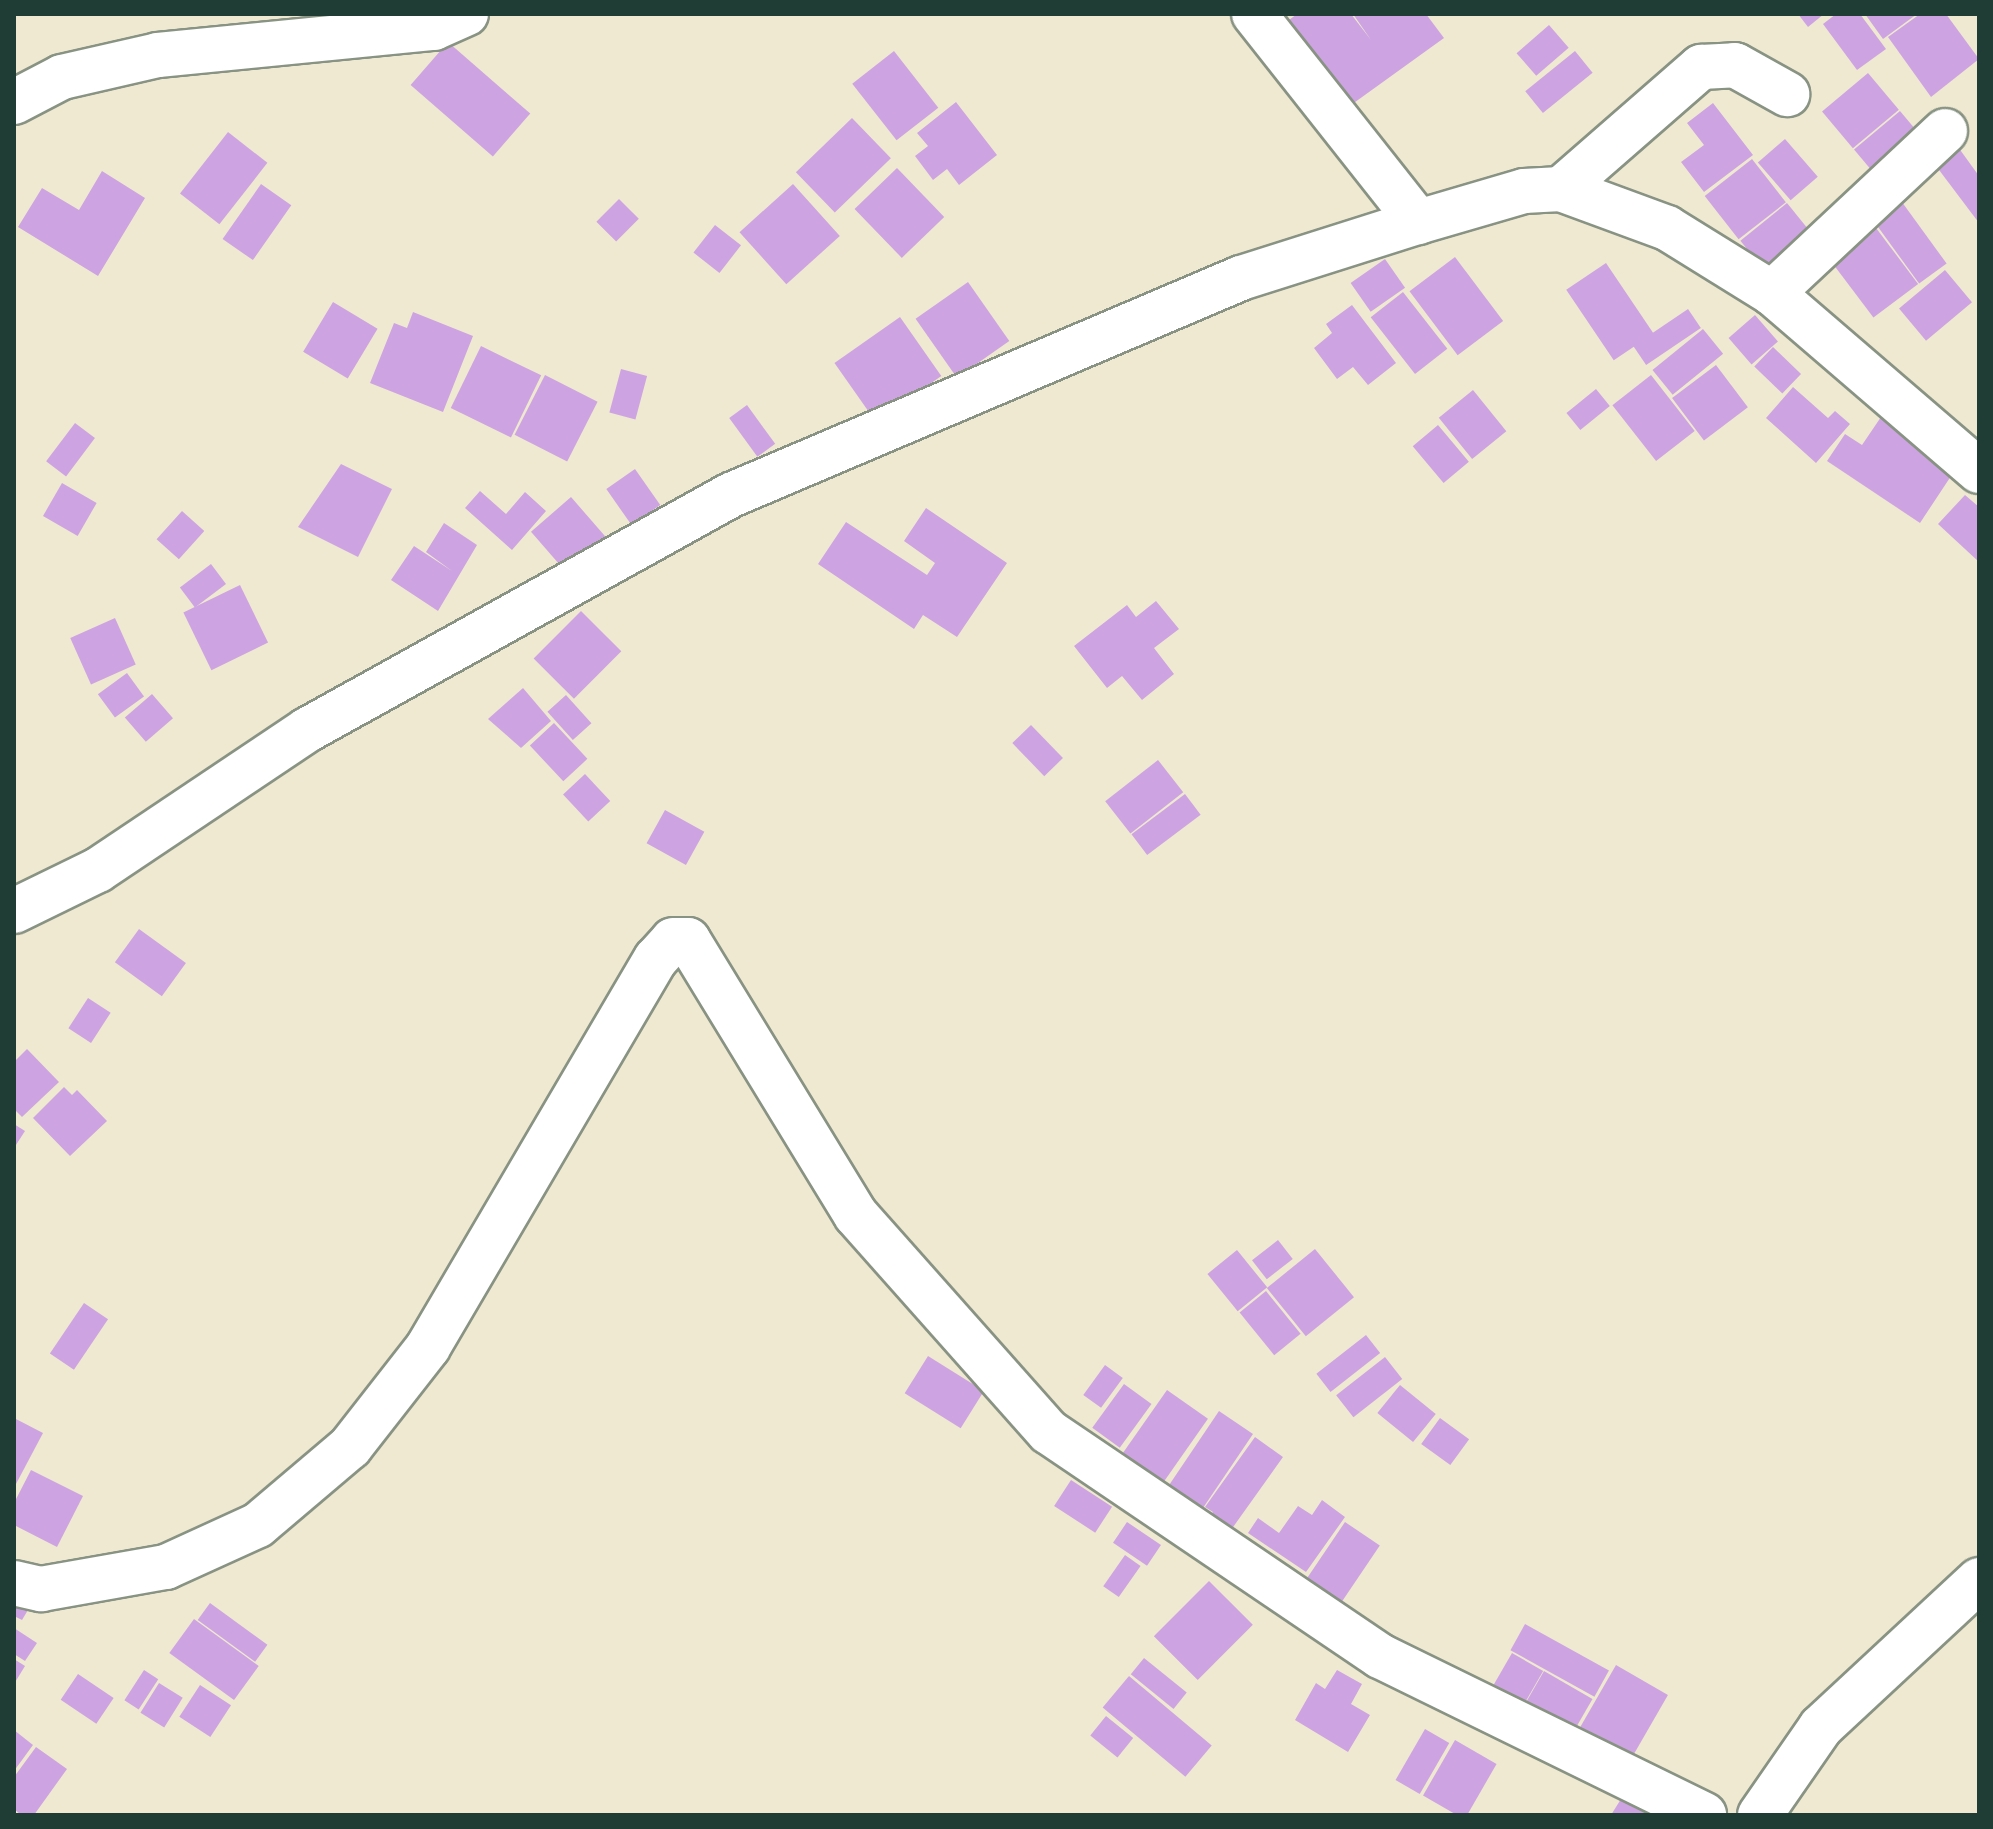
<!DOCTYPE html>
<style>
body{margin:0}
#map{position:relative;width:1993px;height:1829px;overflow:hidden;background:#f0e9d2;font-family:Sriracha,sans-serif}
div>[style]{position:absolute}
.building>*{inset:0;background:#cda4e1;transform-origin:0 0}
.roads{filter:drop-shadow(2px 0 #889383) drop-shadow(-2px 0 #889383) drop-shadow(0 2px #889383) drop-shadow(0 -2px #889383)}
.minor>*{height:44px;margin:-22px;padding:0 22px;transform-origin:22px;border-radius:22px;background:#fff}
.major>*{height:44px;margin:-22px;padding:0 22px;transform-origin:22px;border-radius:22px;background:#fff}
span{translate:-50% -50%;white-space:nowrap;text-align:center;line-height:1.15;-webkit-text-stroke:8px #f7f3e8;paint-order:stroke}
.frame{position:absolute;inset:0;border:16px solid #1f3d34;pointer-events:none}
</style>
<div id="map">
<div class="building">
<div style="clip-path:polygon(1297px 14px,1351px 14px,1371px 40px,1353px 14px,1426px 14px,1444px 38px,1351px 105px,1289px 20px)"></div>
<div style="clip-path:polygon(1798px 14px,1824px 14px,1808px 27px)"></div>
<div style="clip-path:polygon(1836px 14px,1860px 14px,1886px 49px,1857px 70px,1823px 24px)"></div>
<div style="clip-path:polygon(1865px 14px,1917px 14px,1883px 39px)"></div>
<div style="clip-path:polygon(1920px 14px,1946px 14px,1979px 59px,1931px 97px,1888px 37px)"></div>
<div style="left:1549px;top:25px;width:30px;height:43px;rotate:49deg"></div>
<div style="left:448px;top:42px;width:109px;height:57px;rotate:41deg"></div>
<div style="left:894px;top:51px;width:72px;height:53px;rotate:52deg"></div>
<div style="left:1575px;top:51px;width:28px;height:64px;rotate:51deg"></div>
<div style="left:1868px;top:73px;width:48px;height:60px;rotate:50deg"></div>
<div style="clip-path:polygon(956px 102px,997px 155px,959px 185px,947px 169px,933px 180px,915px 156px,928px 146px,917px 133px)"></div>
<div style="clip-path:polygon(1713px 103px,1753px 155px,1704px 192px,1681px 162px,1704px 145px,1687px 123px)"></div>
<div style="left:1900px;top:111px;width:33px;height:60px;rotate:50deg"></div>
<div style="left:852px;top:118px;width:56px;height:78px;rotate:46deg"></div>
<div style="left:228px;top:132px;width:50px;height:78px;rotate:38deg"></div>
<div style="left:1785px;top:139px;width:50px;height:36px;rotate:49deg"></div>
<div style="clip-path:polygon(1953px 140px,1979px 176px,1979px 223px,1930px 158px)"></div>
<div style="left:1752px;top:159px;width:55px;height:60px;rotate:52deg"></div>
<div style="left:897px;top:168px;width:68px;height:59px;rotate:46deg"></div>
<div style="clip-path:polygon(102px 171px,145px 198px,98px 276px,18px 227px,42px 188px,79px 210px)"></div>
<div style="left:261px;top:184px;width:37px;height:67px;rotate:35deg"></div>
<div style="left:793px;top:184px;width:70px;height:72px;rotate:48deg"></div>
<div style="left:1899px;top:198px;width:81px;height:34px;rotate:54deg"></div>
<div style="left:619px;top:199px;width:28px;height:32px;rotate:45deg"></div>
<div style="left:1787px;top:203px;width:46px;height:60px;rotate:51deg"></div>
<div style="left:1870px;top:220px;width:80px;height:56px;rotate:53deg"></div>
<div style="left:715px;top:225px;width:33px;height:35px;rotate:38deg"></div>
<div style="left:1455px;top:257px;width:80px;height:57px;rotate:53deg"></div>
<div style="left:1385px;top:259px;width:35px;height:42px;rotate:55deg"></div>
<div style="left:1606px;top:263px;width:85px;height:48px;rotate:56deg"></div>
<div style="left:1945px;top:270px;width:42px;height:60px;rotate:50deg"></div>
<div style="left:968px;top:282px;width:72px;height:64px;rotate:55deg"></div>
<div style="left:1403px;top:292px;width:72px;height:41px;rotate:52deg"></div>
<div style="left:333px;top:302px;width:52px;height:58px;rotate:31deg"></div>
<div style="clip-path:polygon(1352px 305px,1396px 363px,1368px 385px,1353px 367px,1337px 379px,1314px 348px,1332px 333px,1326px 324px)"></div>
<div style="left:1688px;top:309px;width:23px;height:66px;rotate:56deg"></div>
<div style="clip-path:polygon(413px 312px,473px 336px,443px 412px,370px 383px,394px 323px,407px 328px)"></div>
<div style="left:1755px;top:315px;width:35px;height:35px;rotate:49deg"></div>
<div style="left:900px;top:317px;width:72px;height:80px;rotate:55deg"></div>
<div style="left:1703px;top:329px;width:32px;height:65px;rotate:51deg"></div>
<div style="left:481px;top:346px;width:67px;height:69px;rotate:26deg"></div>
<div style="left:1773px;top:347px;width:39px;height:27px;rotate:44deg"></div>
<div style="left:1716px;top:365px;width:53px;height:55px;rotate:53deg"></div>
<div style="left:621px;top:369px;width:27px;height:45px;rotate:15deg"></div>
<div style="left:545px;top:375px;width:59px;height:67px;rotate:27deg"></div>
<div style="left:1651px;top:375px;width:71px;height:49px;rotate:52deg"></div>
<div style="clip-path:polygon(1793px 387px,1828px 418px,1835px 411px,1850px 424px,1816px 463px,1766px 418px)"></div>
<div style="left:1596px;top:389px;width:22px;height:38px;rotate:51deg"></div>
<div style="left:1473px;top:390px;width:53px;height:44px;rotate:51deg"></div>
<div style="left:747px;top:405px;width:48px;height:22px;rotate:54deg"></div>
<div style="clip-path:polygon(1881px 417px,1957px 467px,1920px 523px,1827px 461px,1845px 434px,1862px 445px)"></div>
<div style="left:75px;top:423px;width:25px;height:48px;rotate:37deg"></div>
<div style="left:1438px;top:425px;width:48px;height:33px;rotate:50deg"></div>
<div style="clip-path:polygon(341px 464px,392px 489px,358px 557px,298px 527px)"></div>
<div style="left:635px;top:469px;width:44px;height:35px;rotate:55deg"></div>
<div style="left:62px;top:483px;width:40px;height:38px;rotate:30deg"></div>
<div style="clip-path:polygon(480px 491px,506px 514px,525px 492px,546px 511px,512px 550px,465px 508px)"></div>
<div style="clip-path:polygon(1965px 495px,1979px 507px,1979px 562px,1938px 524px)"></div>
<div style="left:571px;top:497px;width:53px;height:53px;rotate:49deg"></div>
<div style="clip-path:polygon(926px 508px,1007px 563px,957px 637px,923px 615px,914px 629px,818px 564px,846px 522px,927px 575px,935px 563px,904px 541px)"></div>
<div style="left:182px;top:511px;width:30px;height:38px;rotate:42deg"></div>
<div style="clip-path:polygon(444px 523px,477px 545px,438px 611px,391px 580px,414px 546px,452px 571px,426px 552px)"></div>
<div style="left:211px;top:564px;width:25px;height:39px;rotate:53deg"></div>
<div style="left:240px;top:585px;width:64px;height:63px;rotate:64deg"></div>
<div style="clip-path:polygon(1156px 601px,1179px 629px,1154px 648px,1174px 674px,1142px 700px,1122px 676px,1107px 688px,1074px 646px,1127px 605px,1136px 617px)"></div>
<div style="left:581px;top:611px;width:57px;height:67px;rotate:45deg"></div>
<div style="left:115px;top:618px;width:51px;height:49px;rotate:66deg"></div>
<div style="left:127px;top:673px;width:29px;height:36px;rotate:54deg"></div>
<div style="clip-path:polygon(523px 688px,551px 721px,521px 748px,488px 719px)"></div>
<div style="left:152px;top:694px;width:32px;height:36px;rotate:49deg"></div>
<div style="left:566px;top:695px;width:38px;height:25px;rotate:48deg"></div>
<div style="left:554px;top:723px;width:49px;height:33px;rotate:47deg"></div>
<div style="left:1031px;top:725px;width:46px;height:26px;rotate:46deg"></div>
<div style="left:1158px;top:760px;width:41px;height:67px;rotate:52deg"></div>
<div style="left:585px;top:774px;width:37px;height:30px;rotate:47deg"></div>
<div style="left:1185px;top:794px;width:26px;height:67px;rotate:53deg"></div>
<div style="left:665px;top:810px;width:45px;height:38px;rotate:29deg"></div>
<div style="left:139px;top:929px;width:58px;height:41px;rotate:36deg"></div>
<div style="left:88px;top:998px;width:27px;height:36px;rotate:33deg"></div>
<div style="clip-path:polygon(27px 1049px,59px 1082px,22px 1117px,14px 1109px,14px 1062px)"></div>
<div style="clip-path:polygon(64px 1087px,72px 1095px,77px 1090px,107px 1121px,70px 1156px,33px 1118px)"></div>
<div style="clip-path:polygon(14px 1124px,25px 1131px,14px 1148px)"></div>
<div style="left:1278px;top:1240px;width:24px;height:33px;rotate:52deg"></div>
<div style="left:1315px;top:1249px;width:62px;height:62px;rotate:51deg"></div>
<div style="left:1237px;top:1250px;width:48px;height:38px;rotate:51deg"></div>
<div style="left:1266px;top:1291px;width:55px;height:34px;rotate:51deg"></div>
<div style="left:84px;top:1303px;width:29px;height:61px;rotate:34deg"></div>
<div style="left:1366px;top:1335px;width:23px;height:63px;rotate:52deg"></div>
<div style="left:928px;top:1356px;width:66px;height:44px;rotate:32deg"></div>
<div style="left:1385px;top:1357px;width:28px;height:62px;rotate:52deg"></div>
<div style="left:1105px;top:1365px;width:22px;height:37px;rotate:36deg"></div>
<div style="left:1124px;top:1384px;width:34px;height:54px;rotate:36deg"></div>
<div style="left:1400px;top:1385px;width:46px;height:36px;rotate:39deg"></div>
<div style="left:1167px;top:1390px;width:50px;height:80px;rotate:35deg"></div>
<div style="left:1219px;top:1411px;width:41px;height:97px;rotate:34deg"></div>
<div style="clip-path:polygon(14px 1418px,43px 1433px,16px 1484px,14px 1483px)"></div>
<div style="left:1440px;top:1418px;width:36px;height:32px;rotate:36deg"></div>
<div style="clip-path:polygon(1255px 1437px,1283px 1457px,1226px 1537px,1206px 1522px,1213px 1512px,1205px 1507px)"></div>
<div style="clip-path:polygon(31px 1470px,83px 1496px,57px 1547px,14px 1525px,14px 1503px)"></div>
<div style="left:1071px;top:1480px;width:49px;height:31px;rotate:33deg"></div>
<div style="clip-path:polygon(1322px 1500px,1345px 1517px,1306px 1572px,1248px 1533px,1258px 1518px,1279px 1533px,1298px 1506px,1312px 1515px)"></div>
<div style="left:1127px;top:1522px;width:41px;height:25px;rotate:34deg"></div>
<div style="left:1345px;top:1522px;width:42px;height:71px;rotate:34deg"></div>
<div style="left:1125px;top:1555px;width:19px;height:38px;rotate:35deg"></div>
<div style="left:1209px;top:1581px;width:62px;height:78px;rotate:45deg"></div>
<div style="clip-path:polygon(14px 1588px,34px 1600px,22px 1620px,14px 1616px)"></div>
<div style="left:210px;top:1603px;width:71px;height:21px;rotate:36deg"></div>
<div style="left:194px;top:1619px;width:80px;height:42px;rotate:36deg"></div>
<div style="left:1525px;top:1624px;width:96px;height:30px;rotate:29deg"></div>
<div style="clip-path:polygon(14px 1628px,37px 1643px,25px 1661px,14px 1654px)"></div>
<div style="left:1512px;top:1653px;width:36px;height:52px;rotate:30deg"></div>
<div style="left:1144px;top:1658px;width:55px;height:21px;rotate:39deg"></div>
<div style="clip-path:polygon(14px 1659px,25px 1666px,14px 1684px)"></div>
<div style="left:1616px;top:1665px;width:60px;height:79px;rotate:30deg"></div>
<div style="left:144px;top:1670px;width:17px;height:36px;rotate:33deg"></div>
<div style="clip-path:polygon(1337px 1670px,1362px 1684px,1351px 1704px,1370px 1715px,1348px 1752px,1295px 1720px,1316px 1683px,1325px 1689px)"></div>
<div style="left:1544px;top:1671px;width:56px;height:52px;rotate:30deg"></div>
<div style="left:78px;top:1674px;width:43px;height:31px;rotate:34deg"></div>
<div style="left:1129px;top:1676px;width:108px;height:41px;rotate:40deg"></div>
<div style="left:159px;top:1683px;width:28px;height:35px;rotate:32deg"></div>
<div style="left:200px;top:1685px;width:37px;height:38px;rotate:33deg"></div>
<div style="left:1106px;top:1716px;width:35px;height:25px;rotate:39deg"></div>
<div style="left:1425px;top:1729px;width:28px;height:59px;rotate:30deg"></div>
<div style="clip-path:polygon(14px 1730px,33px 1745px,14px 1771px)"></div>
<div style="left:1455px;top:1740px;width:48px;height:64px;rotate:30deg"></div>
<div style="clip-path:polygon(36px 1747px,67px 1769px,34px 1815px,21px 1815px,14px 1809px,14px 1777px)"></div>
<div style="clip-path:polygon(1626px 1791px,1658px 1815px,1611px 1815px)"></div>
</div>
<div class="roads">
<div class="minor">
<div style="left:1254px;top:14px;width:265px;rotate:51.7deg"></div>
<div style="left:1418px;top:222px;width:110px;rotate:-16.3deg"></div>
<div style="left:1524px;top:191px;width:37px;rotate:-3deg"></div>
<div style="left:1561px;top:189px;width:113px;rotate:20.2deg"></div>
<div style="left:1667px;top:228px;width:123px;rotate:31.8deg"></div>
<div style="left:1772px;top:293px;width:273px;rotate:40.7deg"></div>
<div style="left:14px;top:102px;width:54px;rotate:-27.5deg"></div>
<div style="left:62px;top:77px;width:98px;rotate:-12.9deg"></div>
<div style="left:158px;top:55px;width:277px;rotate:-5.6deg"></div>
<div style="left:434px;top:28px;width:35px;rotate:-24deg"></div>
<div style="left:1561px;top:189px;width:186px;rotate:-41.1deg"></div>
<div style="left:1701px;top:67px;width:34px;rotate:-3deg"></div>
<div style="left:1735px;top:65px;width:60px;rotate:29.1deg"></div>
<div style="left:1772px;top:293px;width:237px;rotate:-43.1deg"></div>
<div style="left:14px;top:911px;width:93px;rotate:-26deg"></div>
<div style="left:98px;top:870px;width:252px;rotate:-33.8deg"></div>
<div style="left:307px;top:730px;width:485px;rotate:-29deg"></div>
<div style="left:731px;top:495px;width:554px;rotate:-23.05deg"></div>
<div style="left:1241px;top:278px;width:186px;rotate:-17.6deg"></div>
<div style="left:14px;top:1583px;width:28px;rotate:13deg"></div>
<div style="left:41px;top:1589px;width:127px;rotate:-10deg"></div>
<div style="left:166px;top:1567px;width:101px;rotate:-24.5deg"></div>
<div style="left:258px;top:1525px;width:121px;rotate:-40.3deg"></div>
<div style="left:350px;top:1447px;width:127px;rotate:-52deg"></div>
<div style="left:428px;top:1347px;width:450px;rotate:-59.6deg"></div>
<div style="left:656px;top:959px;width:25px;rotate:-48deg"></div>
<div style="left:673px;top:940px;width:15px"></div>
<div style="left:688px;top:940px;width:322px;rotate:58.6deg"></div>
<div style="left:856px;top:1215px;width:290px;rotate:48.4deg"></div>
<div style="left:1049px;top:1432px;width:400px;rotate:34.1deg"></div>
<div style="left:1380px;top:1656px;width:361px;rotate:26.1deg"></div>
</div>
<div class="major">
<div style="left:1760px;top:1815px;width:107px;rotate:-55.3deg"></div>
<div style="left:1821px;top:1727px;width:216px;rotate:-42.9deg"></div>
</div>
</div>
<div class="frame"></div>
</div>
